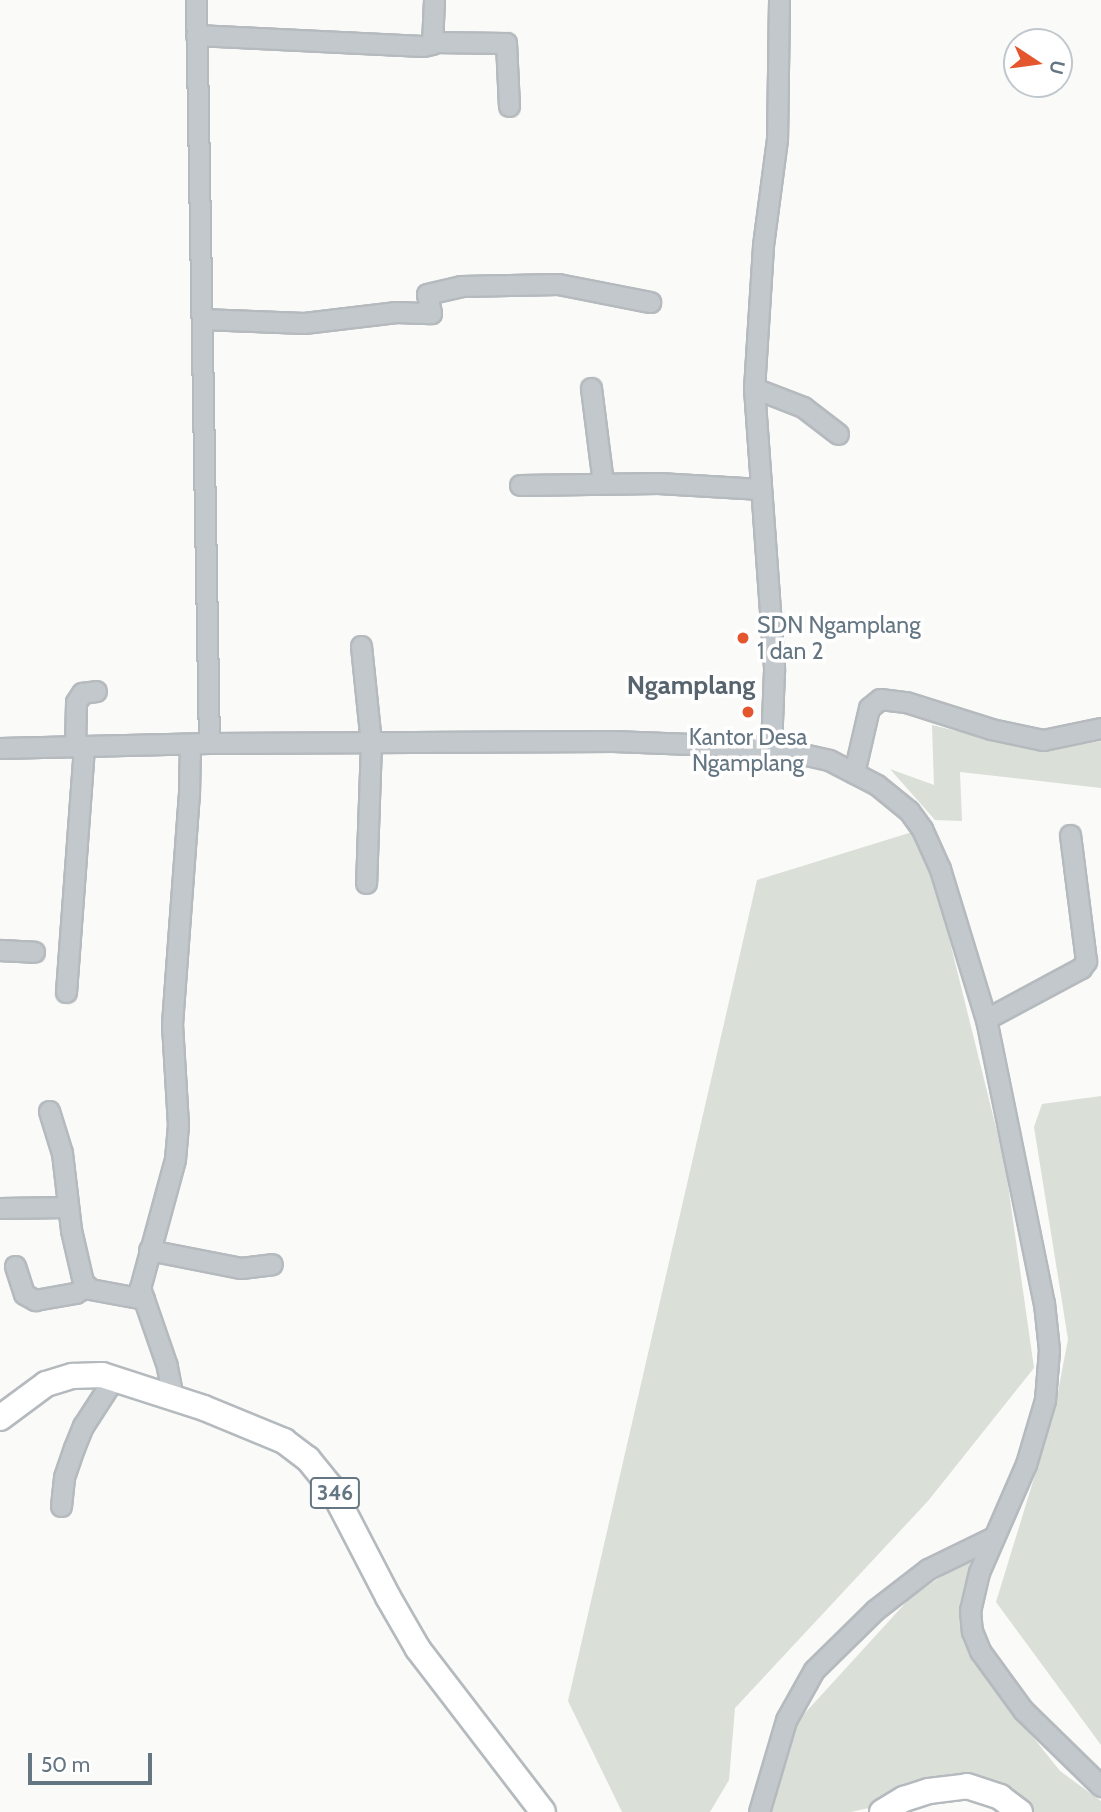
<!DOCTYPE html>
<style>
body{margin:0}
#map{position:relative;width:1101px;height:1812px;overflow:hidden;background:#fafaf8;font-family:Cabin,sans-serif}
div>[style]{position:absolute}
.green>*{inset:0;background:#dadfd7}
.roads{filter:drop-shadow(2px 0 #b5babe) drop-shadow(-2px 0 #b5babe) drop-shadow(0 2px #b5babe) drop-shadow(0 -2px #b5babe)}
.minor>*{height:19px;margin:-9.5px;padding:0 9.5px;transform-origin:9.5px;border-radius:9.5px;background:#c3c8cc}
.major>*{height:24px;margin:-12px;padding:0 12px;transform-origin:12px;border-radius:12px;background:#fff}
.dots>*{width:19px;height:19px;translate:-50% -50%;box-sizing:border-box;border:4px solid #fff;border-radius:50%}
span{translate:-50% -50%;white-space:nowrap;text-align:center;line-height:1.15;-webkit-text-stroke:7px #fff;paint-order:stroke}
.shield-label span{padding:2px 5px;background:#fff;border:2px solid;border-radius:5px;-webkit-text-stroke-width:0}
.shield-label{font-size:21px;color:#657683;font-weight:700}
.poi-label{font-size:23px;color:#657683}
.left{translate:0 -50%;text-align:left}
.quarter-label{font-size:26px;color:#57646e;font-weight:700}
.north{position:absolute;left:1003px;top:28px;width:70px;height:70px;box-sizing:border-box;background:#fff;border:2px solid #c1c8cd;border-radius:50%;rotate:103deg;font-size:19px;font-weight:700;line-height:28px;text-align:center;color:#657683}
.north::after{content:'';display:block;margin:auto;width:24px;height:32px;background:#e4572e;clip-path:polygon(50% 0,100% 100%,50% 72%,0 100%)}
.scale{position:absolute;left:28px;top:1753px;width:124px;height:32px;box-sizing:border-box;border:4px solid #657683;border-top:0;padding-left:9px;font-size:21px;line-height:24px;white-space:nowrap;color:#657683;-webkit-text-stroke:5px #fff;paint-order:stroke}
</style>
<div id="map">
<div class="green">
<div style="clip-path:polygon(932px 725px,1026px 748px,1052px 750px,1101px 741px,1101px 788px,960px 772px,962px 821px,935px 820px,890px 769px,934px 785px)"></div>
<div style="clip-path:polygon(922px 829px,1005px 1164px,1034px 1368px,928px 1501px,735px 1708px,729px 1780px,710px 1812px,622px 1812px,568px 1701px,757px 880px)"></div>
<div style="clip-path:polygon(1101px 1096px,1101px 1745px,996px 1602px,1054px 1413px,1068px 1339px,1034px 1127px,1042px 1104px)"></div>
<div style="clip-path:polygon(971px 1556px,962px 1619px,970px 1658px,1060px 1771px,1101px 1801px,1101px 1812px,1013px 1812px,967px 1786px,851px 1812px,769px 1812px,794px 1725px,910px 1598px)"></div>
</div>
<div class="roads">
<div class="minor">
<div style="left:196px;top:0;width:743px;rotate:89deg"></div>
<div style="left:779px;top:0;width:139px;rotate:90.8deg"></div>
<div style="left:777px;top:139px;width:108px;rotate:97.5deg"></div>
<div style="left:763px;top:246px;width:142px;rotate:93.6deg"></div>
<div style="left:754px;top:388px;width:283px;rotate:85.9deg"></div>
<div style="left:774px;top:670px;width:77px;rotate:92.2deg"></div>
<div style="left:771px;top:747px;width:59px;rotate:12.6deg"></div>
<div style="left:829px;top:760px;width:54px;rotate:27.5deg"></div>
<div style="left:877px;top:785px;width:41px;rotate:39.1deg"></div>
<div style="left:909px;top:811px;width:22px;rotate:54deg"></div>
<div style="left:922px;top:829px;width:44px;rotate:65.8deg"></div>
<div style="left:940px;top:869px;width:157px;rotate:73deg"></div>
<div style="left:986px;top:1019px;width:290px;rotate:78.5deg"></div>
<div style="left:1044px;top:1303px;width:47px;rotate:83.9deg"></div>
<div style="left:1049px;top:1350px;width:50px;rotate:94.6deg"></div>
<div style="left:1045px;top:1400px;width:67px;rotate:106.5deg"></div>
<div style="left:1026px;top:1464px;width:118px;rotate:113.5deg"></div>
<div style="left:979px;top:1572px;width:39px;rotate:103deg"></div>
<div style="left:970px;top:1610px;width:21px;rotate:85deg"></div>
<div style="left:972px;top:1631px;width:22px;rotate:68deg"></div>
<div style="left:980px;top:1651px;width:73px;rotate:53.9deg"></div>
<div style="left:1023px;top:1710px;width:109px;rotate:44.3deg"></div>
<div style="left:196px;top:35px;width:227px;rotate:2.8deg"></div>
<div style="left:423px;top:46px;width:9px;rotate:-13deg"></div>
<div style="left:432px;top:44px;width:44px;rotate:-87.4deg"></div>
<div style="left:432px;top:42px;width:74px;rotate:0.8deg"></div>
<div style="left:506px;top:43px;width:63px;rotate:87.3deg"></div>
<div style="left:202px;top:319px;width:102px;rotate:2.2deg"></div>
<div style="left:304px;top:323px;width:93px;rotate:-6.8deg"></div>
<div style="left:396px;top:312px;width:35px;rotate:2deg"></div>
<div style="left:431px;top:313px;width:19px;rotate:-102deg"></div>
<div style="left:427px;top:294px;width:35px;rotate:-13deg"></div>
<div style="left:461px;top:286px;width:97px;rotate:-1.2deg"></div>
<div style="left:558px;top:284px;width:94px;rotate:11.1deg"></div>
<div style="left:591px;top:388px;width:96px;rotate:82.8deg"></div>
<div style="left:754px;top:388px;width:53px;rotate:21.2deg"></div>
<div style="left:803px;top:407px;width:44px;rotate:37.6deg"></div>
<div style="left:520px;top:485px;width:138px;rotate:-0.8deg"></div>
<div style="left:658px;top:483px;width:103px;rotate:3.3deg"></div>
<div style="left:361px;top:646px;width:98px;rotate:84.1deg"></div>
<div style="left:371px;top:743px;width:140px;rotate:92deg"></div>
<div style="left:75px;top:747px;width:45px;rotate:-88.7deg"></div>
<div style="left:76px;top:702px;width:11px;rotate:-56deg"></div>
<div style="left:82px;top:693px;width:14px;rotate:-8deg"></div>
<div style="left:0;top:748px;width:209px;rotate:-1.4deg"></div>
<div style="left:209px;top:743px;width:404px;rotate:-0.3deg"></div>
<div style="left:613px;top:741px;width:158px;rotate:2.2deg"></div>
<div style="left:854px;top:773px;width:67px;rotate:-77deg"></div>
<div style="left:869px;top:708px;width:14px;rotate:-39deg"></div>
<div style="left:880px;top:699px;width:26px;rotate:7deg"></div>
<div style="left:906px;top:702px;width:89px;rotate:17.6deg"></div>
<div style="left:991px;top:729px;width:53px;rotate:11.9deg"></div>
<div style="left:1043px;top:740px;width:59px;rotate:-11.7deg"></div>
<div style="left:0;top:950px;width:34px;rotate:3deg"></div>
<div style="left:66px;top:992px;width:247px;rotate:-85.8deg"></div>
<div style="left:986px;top:1019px;width:108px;rotate:-28.2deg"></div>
<div style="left:1081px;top:968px;width:9px;rotate:-54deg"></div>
<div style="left:1086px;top:961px;width:127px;rotate:-97.2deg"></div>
<div style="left:49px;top:1111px;width:44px;rotate:72.8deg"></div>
<div style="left:62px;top:1153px;width:78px;rotate:83.3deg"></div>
<div style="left:71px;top:1230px;width:53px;rotate:77deg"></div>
<div style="left:83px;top:1282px;width:10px;rotate:45deg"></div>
<div style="left:90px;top:1289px;width:55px;rotate:10.5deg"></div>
<div style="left:0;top:1208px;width:68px;rotate:-0.8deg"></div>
<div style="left:149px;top:1250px;width:94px;rotate:11.1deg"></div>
<div style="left:241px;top:1268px;width:31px;rotate:-7deg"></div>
<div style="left:15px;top:1266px;width:29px;rotate:72deg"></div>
<div style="left:24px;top:1294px;width:13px;rotate:29deg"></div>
<div style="left:35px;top:1300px;width:41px;rotate:-9.9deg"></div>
<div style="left:75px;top:1293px;width:13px;rotate:-29deg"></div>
<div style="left:173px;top:1398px;width:33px;rotate:-101deg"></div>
<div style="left:167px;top:1366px;width:83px;rotate:-109.1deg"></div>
<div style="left:140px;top:1288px;width:134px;rotate:-74.8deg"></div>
<div style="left:175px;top:1159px;width:34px;rotate:-85deg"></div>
<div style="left:178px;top:1125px;width:101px;rotate:-93.4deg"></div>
<div style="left:172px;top:1024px;width:230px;rotate:-85.8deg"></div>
<div style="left:189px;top:795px;width:50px;rotate:-88.9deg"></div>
<div style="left:61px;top:1506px;width:29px;rotate:-84deg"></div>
<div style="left:64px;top:1477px;width:31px;rotate:-71deg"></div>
<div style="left:74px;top:1448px;width:24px;rotate:-68deg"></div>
<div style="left:83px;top:1426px;width:57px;rotate:-57.1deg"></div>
<div style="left:759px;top:1812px;width:96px;rotate:-73.6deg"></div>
<div style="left:786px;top:1720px;width:57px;rotate:-60.8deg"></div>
<div style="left:814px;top:1670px;width:86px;rotate:-44.5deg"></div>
<div style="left:875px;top:1610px;width:67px;rotate:-37.7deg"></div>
<div style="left:928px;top:1569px;width:73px;rotate:-25.9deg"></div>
</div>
<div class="major">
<div style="left:0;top:1418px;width:57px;rotate:-36.5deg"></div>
<div style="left:46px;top:1384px;width:28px;rotate:-17deg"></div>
<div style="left:73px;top:1376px;width:29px;rotate:-2deg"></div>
<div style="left:102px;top:1375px;width:107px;rotate:17.9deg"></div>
<div style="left:204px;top:1408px;width:87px;rotate:22.4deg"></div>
<div style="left:284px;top:1441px;width:30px;rotate:37deg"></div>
<div style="left:308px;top:1459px;width:36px;rotate:51deg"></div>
<div style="left:331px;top:1487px;width:124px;rotate:62.6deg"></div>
<div style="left:388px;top:1597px;width:60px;rotate:60deg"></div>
<div style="left:418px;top:1649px;width:205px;rotate:52.5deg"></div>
<div style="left:882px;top:1812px;width:26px;rotate:-31deg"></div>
<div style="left:904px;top:1799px;width:26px;rotate:-18deg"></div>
<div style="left:929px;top:1791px;width:38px;rotate:-7deg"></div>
<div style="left:967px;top:1786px;width:35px;rotate:18deg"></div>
<div style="left:1000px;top:1797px;width:25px;rotate:37deg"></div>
</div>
</div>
<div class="dots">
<div style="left:743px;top:638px;background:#e4572e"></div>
<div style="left:748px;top:712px;background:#e4572e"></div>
</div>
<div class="shield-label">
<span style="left:335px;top:1493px">346</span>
</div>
<div class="poi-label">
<span class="left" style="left:757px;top:638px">SDN Ngamplang<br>1 dan 2</span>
<span style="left:748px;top:750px">Kantor Desa<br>Ngamplang</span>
</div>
<div class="quarter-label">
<span style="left:691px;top:686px">Ngamplang</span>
</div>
<div class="north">U</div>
<div class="scale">50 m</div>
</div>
